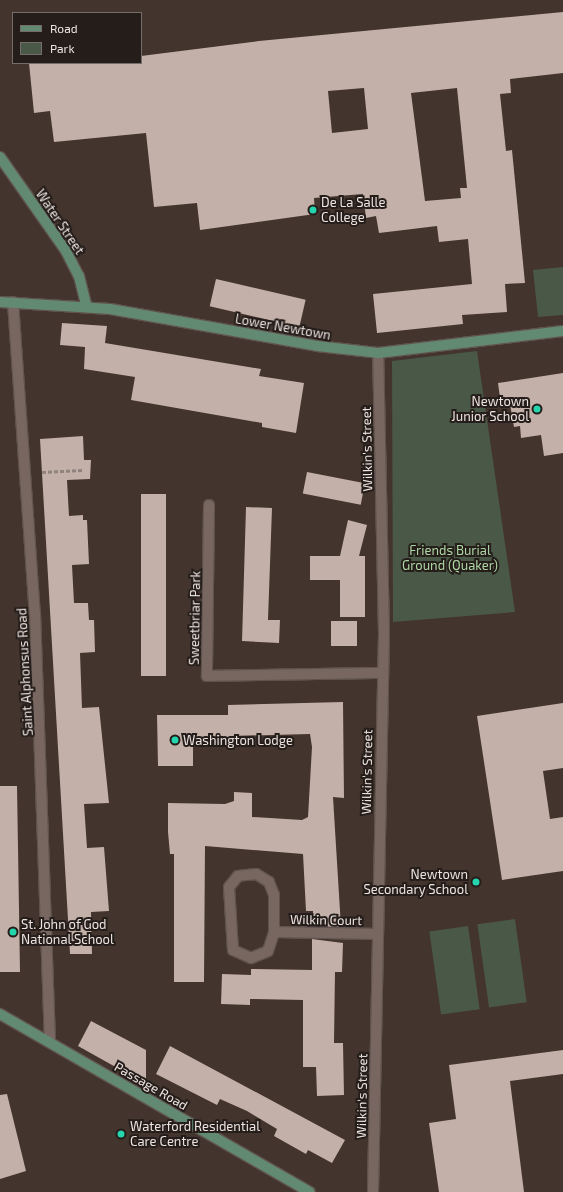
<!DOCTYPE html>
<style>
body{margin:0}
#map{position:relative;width:563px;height:1192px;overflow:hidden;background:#43342d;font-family:"Exo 2",sans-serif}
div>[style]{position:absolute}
.green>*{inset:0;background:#4a5847;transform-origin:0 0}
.building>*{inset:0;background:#c3b0a8;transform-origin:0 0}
.path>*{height:2.5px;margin-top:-1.25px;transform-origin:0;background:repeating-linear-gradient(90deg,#90837d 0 4px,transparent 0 6px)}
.roads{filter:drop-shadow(1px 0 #60534e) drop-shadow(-1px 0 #60534e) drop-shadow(0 1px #60534e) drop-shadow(0 -1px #60534e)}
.street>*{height:10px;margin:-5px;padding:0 5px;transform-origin:5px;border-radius:5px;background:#786760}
.secondary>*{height:10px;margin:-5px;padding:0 5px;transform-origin:5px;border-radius:5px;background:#628a73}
.dots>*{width:11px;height:11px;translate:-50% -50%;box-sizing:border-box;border:2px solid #241d1a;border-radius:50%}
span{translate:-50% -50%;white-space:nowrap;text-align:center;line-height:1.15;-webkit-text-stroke:4px #241d1a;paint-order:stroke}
.poi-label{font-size:13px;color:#eee4df}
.left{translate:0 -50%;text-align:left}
.right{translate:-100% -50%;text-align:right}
.street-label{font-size:13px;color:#eee4df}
.park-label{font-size:13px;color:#afd7a5}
.legend{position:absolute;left:12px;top:12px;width:130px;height:52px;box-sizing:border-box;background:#241d1a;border:1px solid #756d69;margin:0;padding:5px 7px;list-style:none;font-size:12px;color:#eee4df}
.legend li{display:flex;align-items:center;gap:8px;height:20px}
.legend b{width:20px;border:1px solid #756d69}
</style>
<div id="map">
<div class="green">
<div style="clip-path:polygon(563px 267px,563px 315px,538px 317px,533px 270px)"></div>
<div style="clip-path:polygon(477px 351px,515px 612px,393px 622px,392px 361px)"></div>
<div style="left:515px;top:919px;width:84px;height:38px;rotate:82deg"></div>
<div style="left:468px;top:926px;width:84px;height:39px;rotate:82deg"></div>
</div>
<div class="building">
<div style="clip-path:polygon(evenodd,563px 12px,563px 73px,510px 79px,511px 93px,500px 94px,506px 151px,512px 150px,525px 283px,505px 284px,507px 312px,462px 315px,463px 324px,377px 333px,373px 294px,472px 284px,468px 239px,439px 242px,437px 226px,379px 233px,376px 216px,366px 218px,363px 194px,314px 198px,315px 214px,200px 230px,197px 203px,154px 207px,146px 133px,54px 142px,50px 111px,34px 113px,29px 63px,141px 63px,141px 56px,259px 41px,563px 12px,364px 88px,368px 129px,332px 133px,328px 91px,364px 88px,563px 12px,457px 88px,467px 188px,460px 188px,461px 198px,425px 201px,411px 93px,457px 88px)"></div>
<div style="left:216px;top:279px;width:92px;height:28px;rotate:13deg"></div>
<div style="clip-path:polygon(62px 323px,107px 326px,105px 343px,261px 369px,259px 376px,304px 383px,296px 433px,262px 427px,262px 423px,131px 400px,135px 377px,84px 369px,85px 347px,60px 345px)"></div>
<div style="clip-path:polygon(563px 373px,563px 453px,544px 456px,541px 435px,521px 438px,520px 426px,514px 427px,510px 404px,501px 405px,498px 383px)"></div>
<div style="clip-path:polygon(83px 436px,84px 460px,91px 460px,90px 479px,67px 480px,69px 516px,83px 515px,83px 520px,87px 520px,89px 564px,72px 565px,74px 603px,88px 603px,89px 620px,94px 620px,95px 652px,80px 653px,82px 708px,99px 707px,109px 803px,84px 804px,87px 848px,104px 847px,109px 911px,91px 912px,92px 954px,70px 954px,40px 439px)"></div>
<div style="left:307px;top:472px;width:59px;height:22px;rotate:11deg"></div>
<div style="left:141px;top:494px;width:25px;height:182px"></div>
<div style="clip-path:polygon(246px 507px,272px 508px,268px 620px,280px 620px,279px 643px,242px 641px)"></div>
<div style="clip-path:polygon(348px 520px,367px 525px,359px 556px,365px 556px,365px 617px,340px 617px,340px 580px,310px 580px,310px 556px,340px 556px)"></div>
<div style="left:331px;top:621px;width:26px;height:25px"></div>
<div style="clip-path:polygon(343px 702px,344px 798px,333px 797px,341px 927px,313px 926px,313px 911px,306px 911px,303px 854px,205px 846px,204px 982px,174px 982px,174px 854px,170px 854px,168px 832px,168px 803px,225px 804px,234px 801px,234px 792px,252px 793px,252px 817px,302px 820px,308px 817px,312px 747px,310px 734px,231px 736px,231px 744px,193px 744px,193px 766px,158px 766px,157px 715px,228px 715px,228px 705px)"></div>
<div style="clip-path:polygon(563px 703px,563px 768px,543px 771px,550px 819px,563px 817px,563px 871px,502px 880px,477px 716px)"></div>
<div style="clip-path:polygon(0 786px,17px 786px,20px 972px,0 972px)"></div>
<div style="clip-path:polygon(312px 939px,343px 943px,342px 972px,335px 972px,334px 1043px,343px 1043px,344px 1095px,317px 1096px,316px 1067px,303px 1067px,303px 1000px,250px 999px,250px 1005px,221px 1004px,222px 974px,251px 975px,251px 969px,312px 970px)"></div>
<div style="clip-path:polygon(91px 1021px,146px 1050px,146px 1084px,78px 1046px)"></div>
<div style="clip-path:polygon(170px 1046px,345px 1140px,332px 1163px,308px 1150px,306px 1154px,274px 1136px,277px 1129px,247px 1111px,220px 1099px,217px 1105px,156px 1074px)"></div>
<div style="clip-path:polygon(563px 1050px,563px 1074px,510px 1081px,524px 1192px,439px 1192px,429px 1123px,456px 1119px,449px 1065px)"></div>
<div style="clip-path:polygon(7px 1094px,26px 1171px,0 1179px,0 1095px)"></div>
</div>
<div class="path">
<div style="left:42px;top:472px;width:40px;rotate:-2.9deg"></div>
</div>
<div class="roads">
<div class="street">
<div style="left:13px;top:302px;width:312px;rotate:86deg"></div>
<div style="left:35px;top:613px;width:429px;rotate:88deg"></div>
<div style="left:209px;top:505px;width:171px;rotate:90.7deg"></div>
<div style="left:207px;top:676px;width:176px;rotate:-1deg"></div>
<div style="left:274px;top:932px;width:37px;rotate:-90deg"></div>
<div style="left:274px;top:895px;width:14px;rotate:-111deg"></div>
<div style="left:269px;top:882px;width:15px;rotate:-148deg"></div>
<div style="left:256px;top:874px;width:18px;rotate:174deg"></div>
<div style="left:238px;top:876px;width:14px;rotate:129deg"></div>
<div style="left:229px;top:887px;width:63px;rotate:86.4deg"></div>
<div style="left:233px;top:950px;width:20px;rotate:24deg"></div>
<div style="left:251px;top:958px;width:18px;rotate:-22deg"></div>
<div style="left:268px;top:951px;width:20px;rotate:-72deg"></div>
<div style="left:274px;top:932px;width:104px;rotate:1.1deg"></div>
<div style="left:373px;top:1192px;width:559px;rotate:-88.87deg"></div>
<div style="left:384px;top:633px;width:280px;rotate:-91.2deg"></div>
</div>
<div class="secondary">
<div style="left:0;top:157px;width:115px;rotate:54.9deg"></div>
<div style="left:66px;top:251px;width:28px;rotate:63deg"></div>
<div style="left:79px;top:276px;width:32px;rotate:76deg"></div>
<div style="left:0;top:302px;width:110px;rotate:3.6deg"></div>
<div style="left:110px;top:309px;width:210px;rotate:10.1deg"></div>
<div style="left:317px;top:346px;width:61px;rotate:6.5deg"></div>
<div style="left:378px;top:353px;width:186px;rotate:-6.8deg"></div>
<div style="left:0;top:1014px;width:357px;rotate:29.9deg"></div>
</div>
</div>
<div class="dots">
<div style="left:313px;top:210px;background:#24d5ae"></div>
<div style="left:537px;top:409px;background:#24d5ae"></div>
<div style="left:175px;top:740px;background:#24d5ae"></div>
<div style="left:476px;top:882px;background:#24d5ae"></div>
<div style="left:13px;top:932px;background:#24d5ae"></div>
<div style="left:121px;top:1134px;background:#24d5ae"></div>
</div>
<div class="poi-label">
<span class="left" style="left:321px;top:210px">De La Salle<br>College</span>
<span class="right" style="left:529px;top:409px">Newtown<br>Junior School</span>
<span class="left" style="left:183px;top:740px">Washington Lodge</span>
<span class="right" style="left:468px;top:882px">Newtown<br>Secondary School</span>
<span class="left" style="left:21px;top:932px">St. John of God<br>National School</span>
<span class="left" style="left:130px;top:1134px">Waterford Residential<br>Care Centre</span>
</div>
<div class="street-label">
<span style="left:60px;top:222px;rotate:56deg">Water Street</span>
<span style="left:283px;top:327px;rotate:10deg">Lower Newtown</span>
<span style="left:367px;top:449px;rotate:-91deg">Wilkin's Street</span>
<span style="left:195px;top:618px;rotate:-89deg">Sweetbriar Park</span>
<span style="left:25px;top:672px;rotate:-93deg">Saint Alphonsus Road</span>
<span style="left:367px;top:772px;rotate:-89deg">Wilkin's Street</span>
<span style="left:326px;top:920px;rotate:1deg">Wilkin Court</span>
<span style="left:151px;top:1086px;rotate:30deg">Passage Road</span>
<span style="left:362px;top:1096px;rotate:-89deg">Wilkin's Street</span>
</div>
<div class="park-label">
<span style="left:450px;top:558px">Friends Burial<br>Ground (Quaker)</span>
</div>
<ul class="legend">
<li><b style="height:5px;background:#628a73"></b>Road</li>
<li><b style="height:11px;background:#4a5847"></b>Park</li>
</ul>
</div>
